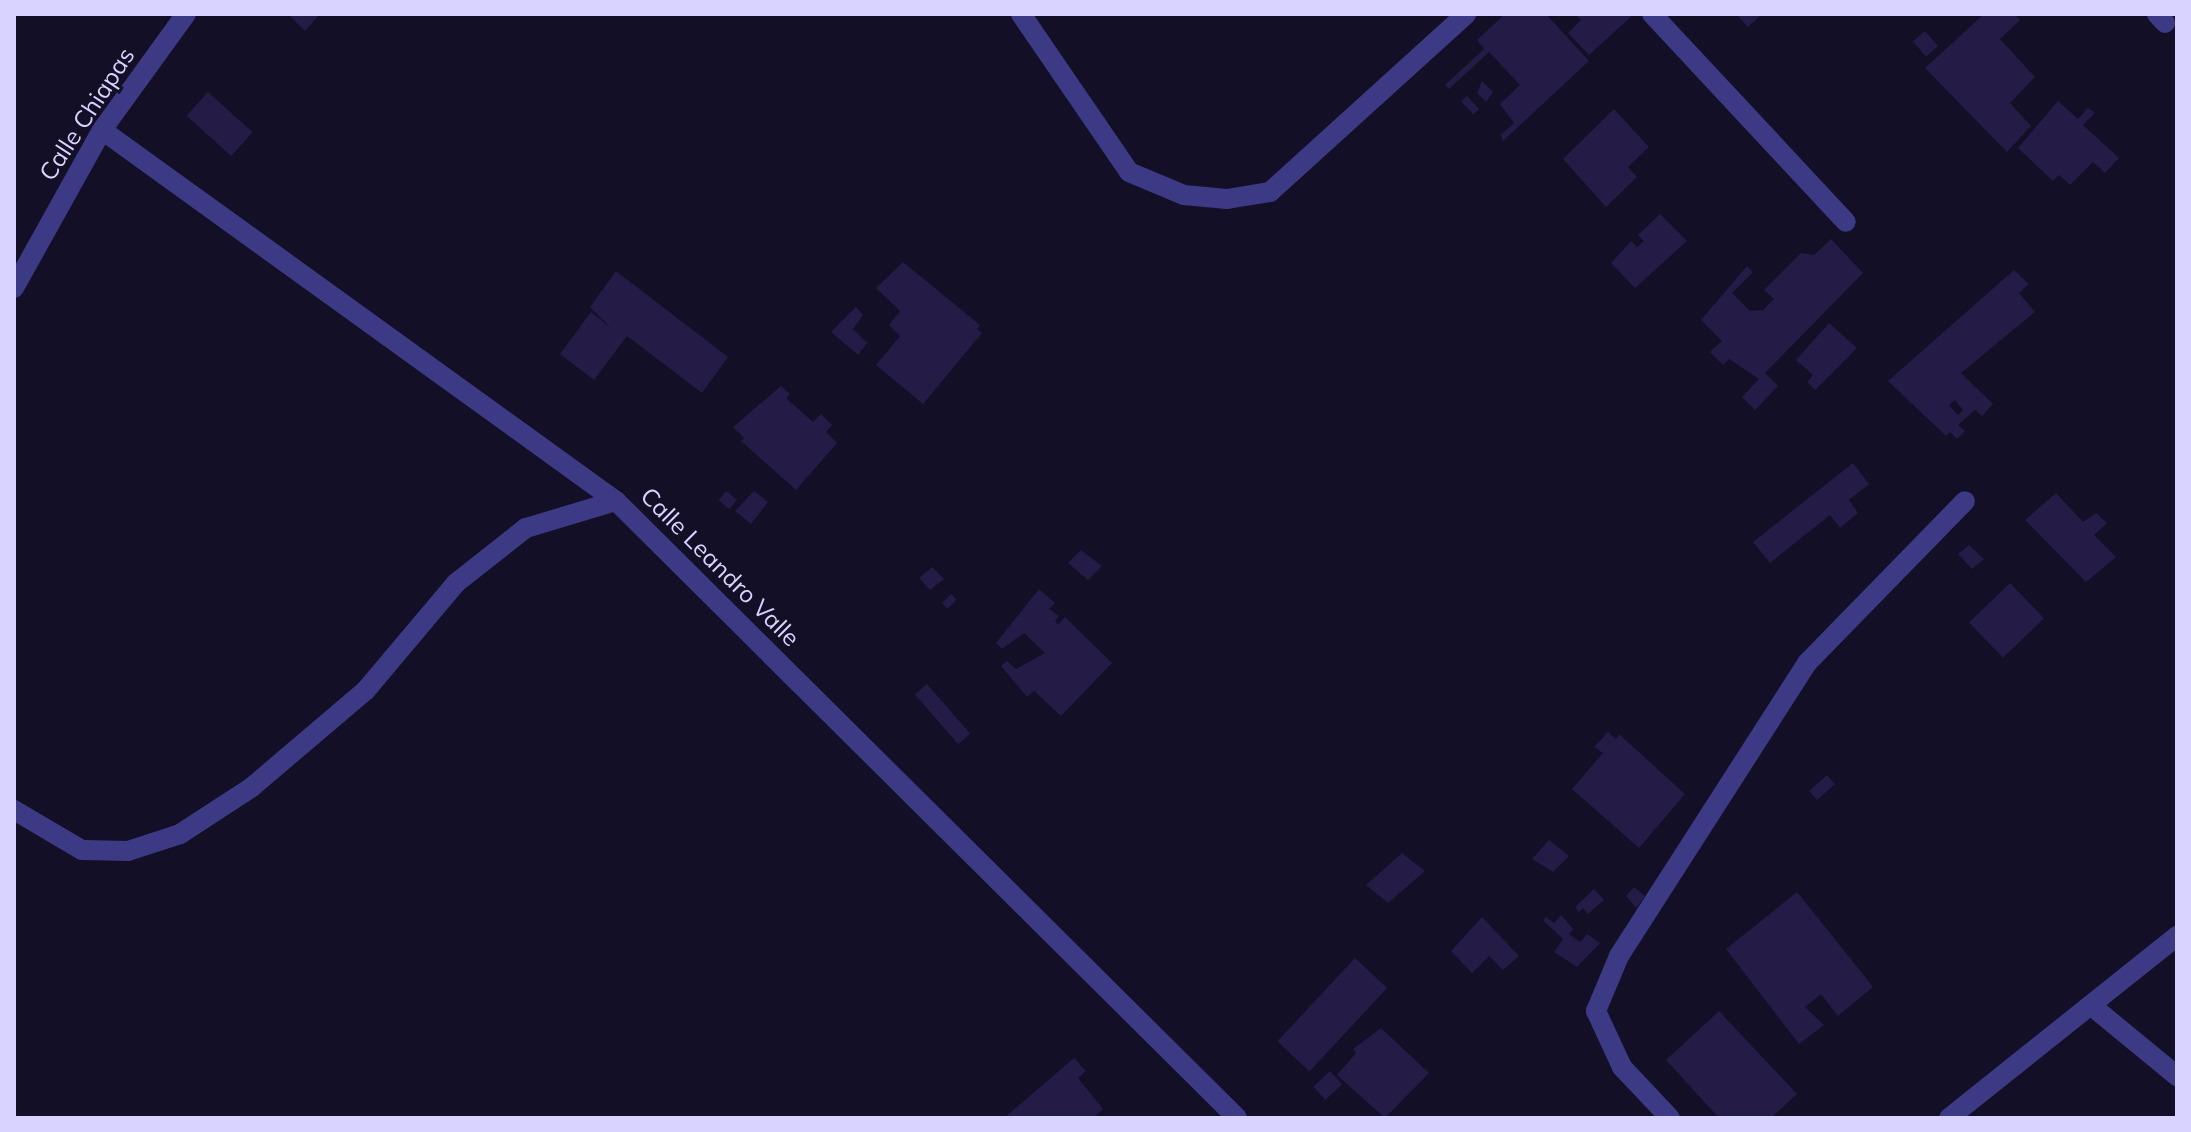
<!DOCTYPE html>
<style>
body{margin:0}
#map{position:relative;width:2191px;height:1132px;overflow:hidden;background:#130f26;font-family:Mulish,sans-serif}
div>[style]{position:absolute}
.building>*{inset:0;background:#241b47;transform-origin:0 0}
.lane>*{height:20px;margin:-10px;padding:0 10px;transform-origin:10px;border-radius:10px;background:#3d3a85}
.street>*{height:20px;margin:-10px;padding:0 10px;transform-origin:10px;border-radius:10px;background:#3d3a85}
span{translate:-50% -50%;white-space:nowrap;text-align:center;line-height:1.15;-webkit-text-stroke:6px #130f26;paint-order:stroke}
.street-label{font-size:24px;color:#d9d4ff}
.frame{position:absolute;inset:0;border:16px solid #d9d4ff;pointer-events:none}
</style>
<div id="map">
<div class="building">
<div style="clip-path:polygon(288px 14px,320px 14px,305px 31px)"></div>
<div style="clip-path:polygon(1505px 14px,1546px 14px,1589px 61px,1503px 141px,1501px 135px,1514px 123px,1500px 104px,1520px 85px,1489px 52px,1449px 89px,1445px 85px,1484px 49px,1477px 40px)"></div>
<div style="clip-path:polygon(1575px 14px,1634px 14px,1589px 55px,1568px 33px,1581px 20px)"></div>
<div style="clip-path:polygon(1736px 14px,1762px 14px,1748px 27px)"></div>
<div style="clip-path:polygon(1984px 14px,2014px 14px,2020px 20px,2000px 39px,2035px 77px,2010px 103px,2031px 126px,2007px 152px,1925px 68px)"></div>
<div style="left:1925px;top:31px;width:20px;height:16px;rotate:49deg"></div>
<div style="clip-path:polygon(1482px 81px,1493px 92px,1486px 102px,1477px 93px)"></div>
<div style="left:208px;top:92px;width:60px;height:32px;rotate:42deg"></div>
<div style="left:1467px;top:96px;width:18px;height:8px;rotate:47deg"></div>
<div style="clip-path:polygon(2058px 101px,2078px 119px,2088px 108px,2095px 113px,2083px 125px,2119px 158px,2105px 173px,2093px 162px,2070px 185px,2059px 175px,2053px 181px,2018px 148px)"></div>
<div style="clip-path:polygon(1614px 109px,1649px 147px,1628px 167px,1637px 177px,1606px 207px,1563px 159px)"></div>
<div style="clip-path:polygon(1660px 214px,1687px 241px,1635px 288px,1611px 263px,1631px 241px,1637px 247px,1644px 241px,1638px 235px)"></div>
<div style="clip-path:polygon(1831px 239px,1863px 273px,1765px 373px,1778px 386px,1755px 410px,1742px 397px,1759px 379px,1729px 359px,1723px 365px,1710px 352px,1722px 341px,1701px 320px,1747px 266px,1753px 272px,1732px 293px,1750px 311px,1763px 310px,1774px 299px,1764px 290px,1801px 253px,1814px 255px)"></div>
<div style="clip-path:polygon(903px 262px,980px 325px,977px 329px,982px 333px,923px 404px,876px 365px,900px 336px,889px 325px,900px 311px,876px 288px)"></div>
<div style="clip-path:polygon(evenodd,2014px 270px,2029px 284px,2019px 293px,2035px 312px,1961px 373px,1993px 404px,1982px 416px,1975px 410px,1958px 425px,1965px 431px,1957px 439px,1950px 432px,1946px 436px,1888px 381px,2014px 270px,1955px 400px,1963px 410px,1958px 415px,1949px 405px,1955px 400px)"></div>
<div style="clip-path:polygon(616px 271px,728px 357px,702px 393px,627px 336px,594px 380px,560px 354px,591px 312px,611px 328px,590px 307px)"></div>
<div style="clip-path:polygon(856px 307px,863px 315px,853px 329px,867px 343px,858px 355px,831px 332px)"></div>
<div style="clip-path:polygon(1829px 323px,1857px 348px,1815px 390px,1807px 382px,1813px 375px,1796px 360px)"></div>
<div style="clip-path:polygon(781px 386px,790px 394px,786px 398px,813px 422px,821px 414px,832px 425px,826px 432px,837px 443px,796px 490px,741px 441px,744px 438px,733px 427px)"></div>
<div style="clip-path:polygon(1853px 463px,1869px 484px,1849px 500px,1858px 513px,1840px 528px,1830px 515px,1770px 563px,1753px 542px)"></div>
<div style="left:726px;top:491px;width:14px;height:12px;rotate:39deg"></div>
<div style="clip-path:polygon(754px 491px,768px 502px,751px 524px,735px 511px)"></div>
<div style="clip-path:polygon(2056px 493px,2083px 522px,2096px 513px,2107px 523px,2094px 535px,2116px 557px,2086px 582px,2025px 520px)"></div>
<div style="clip-path:polygon(1969px 545px,1984px 559px,1972px 569px,1958px 554px)"></div>
<div style="clip-path:polygon(1081px 550px,1102px 566px,1088px 580px,1068px 563px)"></div>
<div style="clip-path:polygon(932px 567px,944px 579px,930px 590px,919px 578px)"></div>
<div style="left:2010px;top:583px;width:49px;height:57px;rotate:46deg"></div>
<div style="clip-path:polygon(1039px 589px,1055px 603px,1049px 609px,1059px 616px,1055px 621px,1058px 625px,1065px 617px,1112px 663px,1061px 716px,1034px 691px,1027px 697px,1001px 666px,1007px 661px,1016px 669px,1045px 653px,1024px 633px,1002px 649px,996px 643px)"></div>
<div style="left:951px;top:594px;width:8px;height:13px;rotate:45deg"></div>
<div style="left:927px;top:684px;width:66px;height:16px;rotate:49deg"></div>
<div style="clip-path:polygon(1608px 732px,1616px 739px,1619px 734px,1685px 794px,1639px 848px,1572px 789px,1603px 753px,1594px 747px)"></div>
<div style="left:1827px;top:775px;width:12px;height:24px;rotate:48deg"></div>
<div style="clip-path:polygon(1549px 840px,1569px 856px,1553px 872px,1532px 859px)"></div>
<div style="clip-path:polygon(1402px 853px,1425px 871px,1388px 903px,1366px 885px)"></div>
<div style="clip-path:polygon(1634px 887px,1645px 896px,1636px 908px,1626px 896px)"></div>
<div style="clip-path:polygon(1594px 889px,1604px 900px,1588px 914px,1583px 908px,1579px 912px,1575px 907px)"></div>
<div style="clip-path:polygon(1797px 892px,1873px 987px,1838px 1016px,1821px 994px,1805px 1007px,1824px 1025px,1799px 1044px,1726px 949px)"></div>
<div style="clip-path:polygon(1561px 915px,1573px 929px,1569px 934px,1580px 942px,1587px 934px,1600px 943px,1577px 967px,1554px 952px,1563px 939px,1543px 920px,1546px 917px,1554px 923px)"></div>
<div style="clip-path:polygon(1482px 917px,1519px 956px,1503px 970px,1489px 956px,1472px 973px,1451px 951px)"></div>
<div style="left:1355px;top:958px;width:44px;height:114px;rotate:43deg"></div>
<div style="clip-path:polygon(1719px 1011px,1797px 1094px,1771px 1118px,1719px 1118px,1666px 1060px)"></div>
<div style="clip-path:polygon(1381px 1028px,1429px 1073px,1385px 1118px,1337px 1075px,1356px 1053px,1353px 1049px)"></div>
<div style="clip-path:polygon(1074px 1058px,1086px 1071px,1078px 1078px,1103px 1109px,1093px 1118px,1004px 1118px)"></div>
<div style="left:1330px;top:1071px;width:18px;height:23px;rotate:47deg"></div>
</div>
<div class="lane">
<div style="left:2157px;top:14px;width:12px;rotate:48deg"></div>
<div style="left:2093px;top:1007px;width:109px;rotate:39.4deg"></div>
</div>
<div class="street">
<div style="left:1021px;top:14px;width:191px;rotate:55.6deg"></div>
<div style="left:1129px;top:172px;width:60px;rotate:22.7deg"></div>
<div style="left:1184px;top:195px;width:43px;rotate:5.3deg"></div>
<div style="left:1227px;top:199px;width:44px;rotate:-9.2deg"></div>
<div style="left:1270px;top:192px;width:265px;rotate:-42.2deg"></div>
<div style="left:1652px;top:14px;width:284px;rotate:47deg"></div>
<div style="left:102px;top:130px;width:634px;rotate:35.82deg"></div>
<div style="left:616px;top:501px;width:875px;rotate:44.81deg"></div>
<div style="left:14px;top:288px;width:181px;rotate:-60.9deg"></div>
<div style="left:102px;top:130px;width:143px;rotate:-54.1deg"></div>
<div style="left:14px;top:810px;width:79px;rotate:30.5deg"></div>
<div style="left:82px;top:850px;width:46px;rotate:1.2deg"></div>
<div style="left:128px;top:851px;width:55px;rotate:-18.1deg"></div>
<div style="left:180px;top:834px;width:86px;rotate:-33.1deg"></div>
<div style="left:252px;top:787px;width:150px;rotate:-40.4deg"></div>
<div style="left:366px;top:690px;width:140px;rotate:-49.9deg"></div>
<div style="left:456px;top:583px;width:89px;rotate:-38.2deg"></div>
<div style="left:526px;top:528px;width:94px;rotate:-16.7deg"></div>
<div style="left:1670px;top:1118px;width:70px;rotate:-133.3deg"></div>
<div style="left:1622px;top:1067px;width:62px;rotate:-114.9deg"></div>
<div style="left:1596px;top:1011px;width:60px;rotate:-67.3deg"></div>
<div style="left:1619px;top:956px;width:348px;rotate:-57.3deg"></div>
<div style="left:1807px;top:663px;width:226px;rotate:-45.7deg"></div>
<div style="left:1949px;top:1118px;width:292px;rotate:-38.6deg"></div>
</div>
<div class="street-label">
<span style="left:87px;top:114px;rotate:-57deg">Calle Chiapas</span>
<span style="left:720px;top:567px;rotate:45deg">Calle Leandro Valle</span>
</div>
<div class="frame"></div>
</div>
